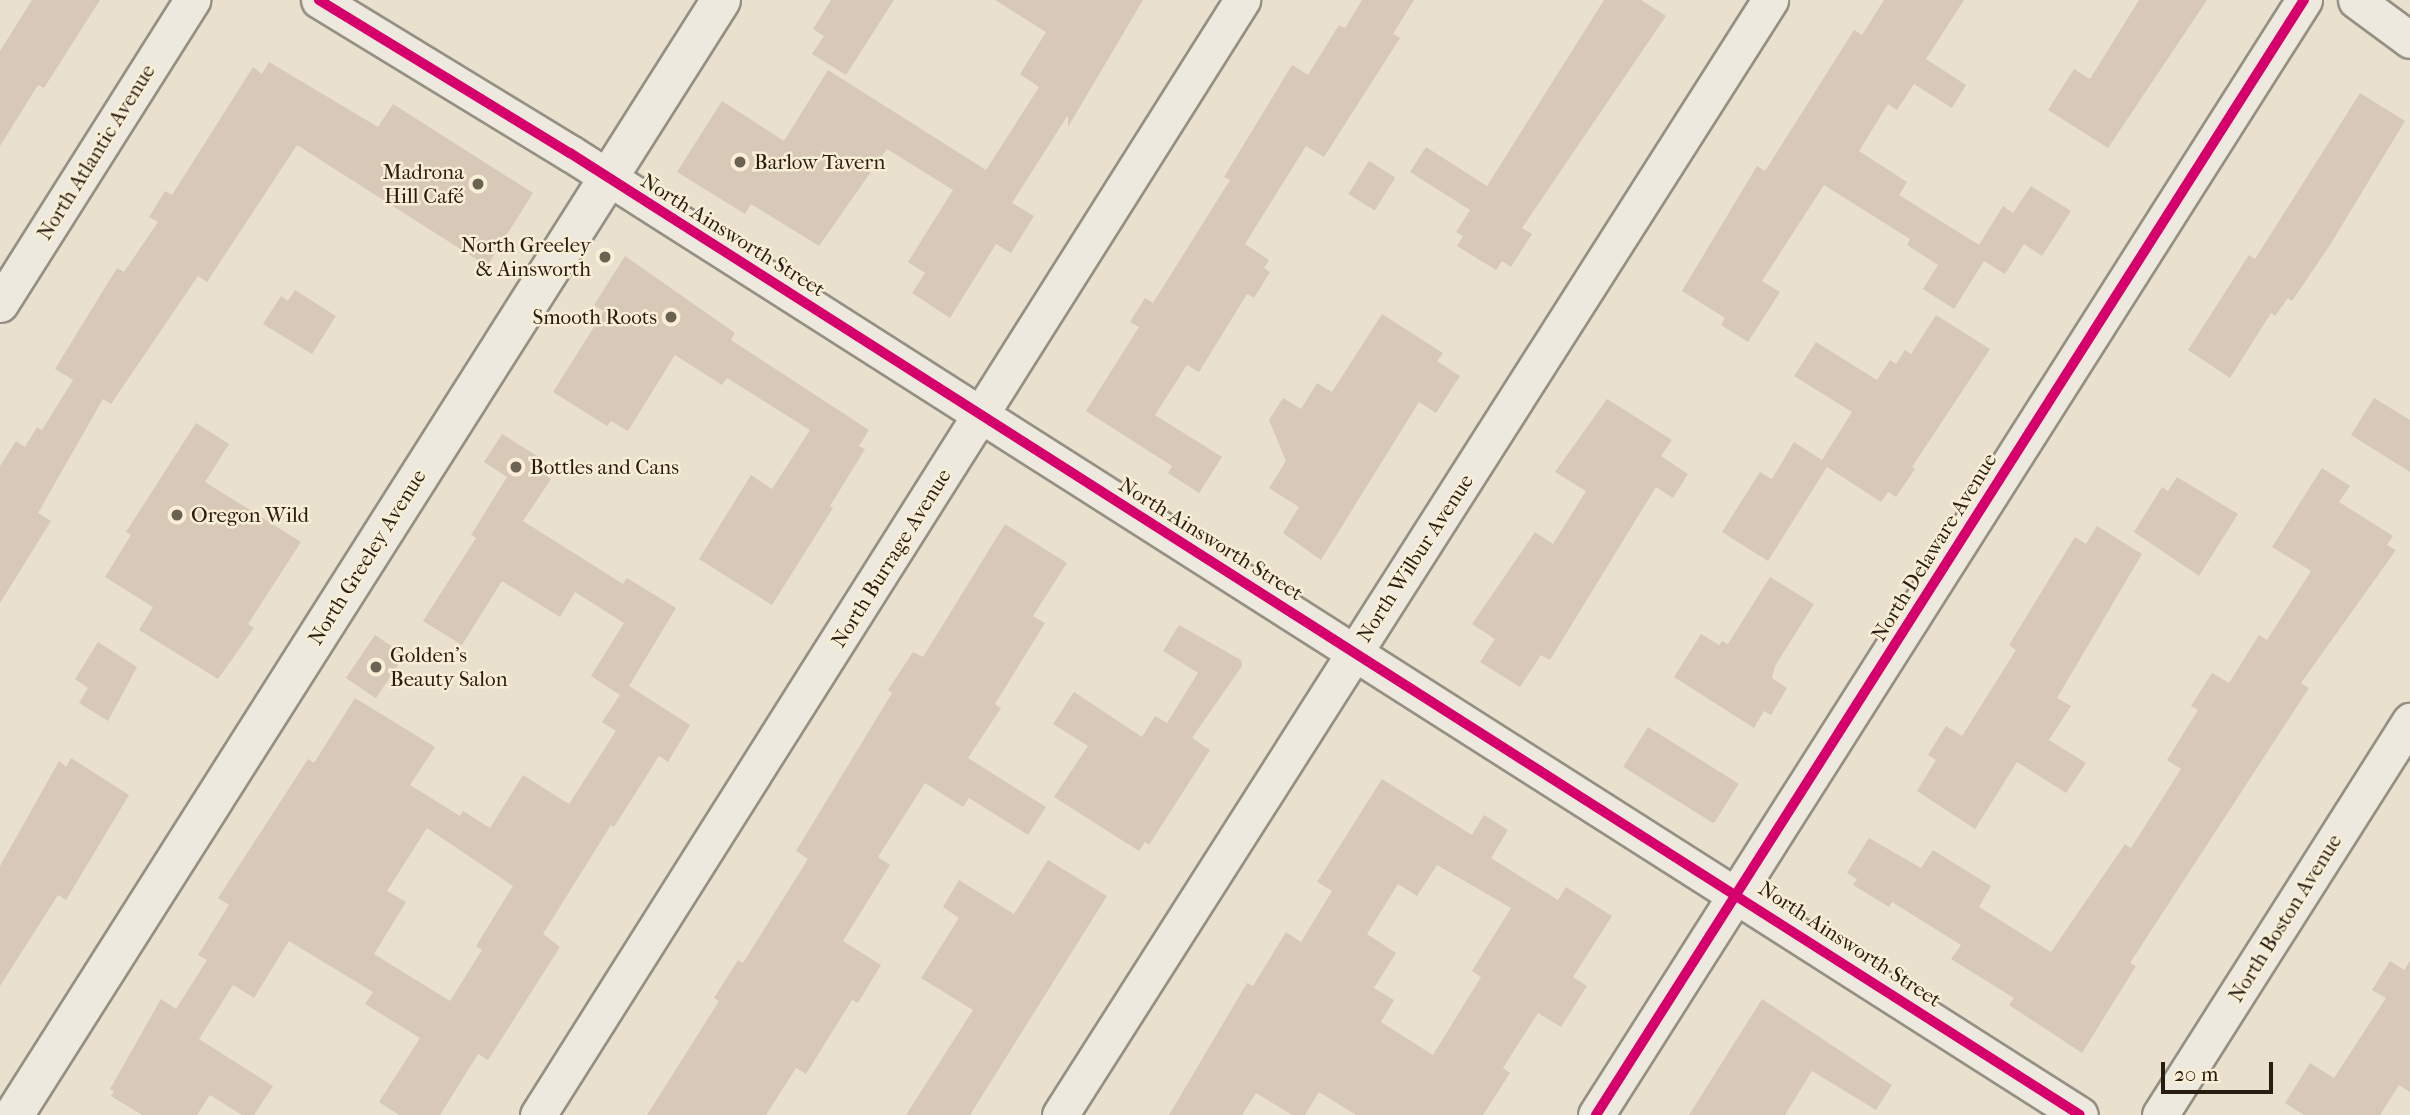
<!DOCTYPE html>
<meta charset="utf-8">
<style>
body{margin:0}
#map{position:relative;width:2410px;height:1115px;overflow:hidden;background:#e9e1cd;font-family:"IM FELL French Canon",serif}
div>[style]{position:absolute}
.building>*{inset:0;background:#d7c8b8;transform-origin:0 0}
.roads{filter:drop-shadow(2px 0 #969084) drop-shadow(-2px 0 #969084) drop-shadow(0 2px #969084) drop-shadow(0 -2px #969084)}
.street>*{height:35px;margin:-17.5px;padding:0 17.5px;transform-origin:17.5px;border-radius:17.5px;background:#ede9de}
.secondary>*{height:38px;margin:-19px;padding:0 19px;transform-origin:19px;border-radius:19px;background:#ede9de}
.cycleway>*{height:10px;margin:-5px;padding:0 5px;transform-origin:5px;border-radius:5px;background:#d6006c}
.dots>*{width:19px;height:19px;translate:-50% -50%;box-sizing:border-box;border:4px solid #f9eed6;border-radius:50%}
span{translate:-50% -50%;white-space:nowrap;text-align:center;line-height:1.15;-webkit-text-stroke:5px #f9eed6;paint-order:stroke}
.street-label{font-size:21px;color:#291d12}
.poi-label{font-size:21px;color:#291d12}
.left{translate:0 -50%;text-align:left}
.right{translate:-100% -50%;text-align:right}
.scale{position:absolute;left:2161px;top:1062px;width:112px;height:32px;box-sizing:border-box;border:4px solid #291d12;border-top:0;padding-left:9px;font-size:21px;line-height:24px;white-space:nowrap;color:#291d12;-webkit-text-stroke:5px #f9eed6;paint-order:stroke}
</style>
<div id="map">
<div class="building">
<div style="clip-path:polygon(32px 0,100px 0,44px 88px,38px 85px,0 146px,0 51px)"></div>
<div style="clip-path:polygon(831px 0,894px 0,846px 75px,812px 54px,824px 36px,813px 29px)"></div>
<div style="clip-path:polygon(995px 0,1143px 0,1068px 127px,1068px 115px,1012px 203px,1034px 216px,1011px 253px,996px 244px,950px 318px,912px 293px,925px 273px,908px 262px,953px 190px,887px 149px,819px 246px,751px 204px,745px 214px,677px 172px,722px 101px,784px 141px,828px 70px,986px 170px,1039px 87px,1020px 74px,1046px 32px)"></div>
<div style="clip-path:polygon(1362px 0,1414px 0,1393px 34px,1400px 38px,1324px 157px,1306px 146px,1245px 244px,1269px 260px,1264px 268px,1270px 272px,1254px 298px,1247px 294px,1199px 372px,1187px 365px,1155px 415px,1222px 457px,1199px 493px,1168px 473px,1172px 466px,1086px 411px,1139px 327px,1130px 322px,1145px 298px,1153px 303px,1230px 180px,1224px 177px,1292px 65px,1308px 75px,1339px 25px,1345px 28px)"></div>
<div style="clip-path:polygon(1604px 0,1641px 0,1666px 16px,1522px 228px,1532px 234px,1511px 267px,1502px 261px,1496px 270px,1457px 246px,1463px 236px,1456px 232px,1470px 210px,1410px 172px,1426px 147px,1487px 186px)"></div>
<div style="clip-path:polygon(1884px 0,1964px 0,1926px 59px,1966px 85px,1952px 108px,1914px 84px,1897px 110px,1888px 104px,1859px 151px,1907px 182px,1899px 195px,1979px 245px,2003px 206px,2013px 213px,2031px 186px,2071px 211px,2042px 256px,2024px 244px,2005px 274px,1984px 261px,1954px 309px,1923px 289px,1938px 265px,1907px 245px,1910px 239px,1824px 185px,1762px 281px,1780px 292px,1748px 342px,1721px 325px,1725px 318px,1682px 291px,1757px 166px,1765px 171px,1854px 30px,1862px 35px)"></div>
<div style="clip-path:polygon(2139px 0,2207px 0,2108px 148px,2048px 110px,2074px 69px,2090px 79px)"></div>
<div style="clip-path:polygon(269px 62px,378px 127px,393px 104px,533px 193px,487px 266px,297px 145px,207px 282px,198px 276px,111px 404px,103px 399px,38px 513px,51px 521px,0 603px,0 466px,16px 441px,25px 447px,37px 427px,42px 430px,73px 380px,55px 369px,117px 268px,124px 272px,158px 222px,149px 217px,165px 191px,172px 195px,253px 67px,262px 74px)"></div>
<div style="clip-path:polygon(2360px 93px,2405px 121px,2330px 245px,2292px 301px,2288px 298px,2275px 316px,2271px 313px,2230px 378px,2188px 350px,2249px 255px,2255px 259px)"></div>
<div style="left:1369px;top:161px;width:31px;height:39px;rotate:32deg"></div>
<div style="clip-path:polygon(625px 256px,735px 333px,731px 340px,869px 430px,859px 446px,865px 449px,830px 506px,833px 508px,772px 605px,699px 559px,751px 475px,772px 489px,810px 430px,727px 378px,722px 385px,675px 355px,628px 431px,611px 421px,607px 426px,553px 392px,604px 311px,594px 305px)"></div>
<div style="clip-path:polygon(295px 290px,336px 316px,312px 354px,263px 324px,281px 296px,288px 301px)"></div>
<div style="clip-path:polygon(1382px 314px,1443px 353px,1437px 361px,1460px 376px,1436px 413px,1419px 402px,1321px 560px,1283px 533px,1299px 507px,1269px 488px,1286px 461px,1269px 420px,1283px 398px,1301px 409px,1317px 383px,1332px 392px)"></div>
<div style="clip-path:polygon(1936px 315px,1990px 349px,1912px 467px,1915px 469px,1896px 497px,1888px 492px,1881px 502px,1827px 467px,1768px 561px,1722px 532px,1760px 472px,1772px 479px,1794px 442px,1822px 460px,1852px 412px,1794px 376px,1816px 342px,1877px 380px,1890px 360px,1896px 364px,1905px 350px,1911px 354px)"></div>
<div style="clip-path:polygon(2374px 398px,2410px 420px,2410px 472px,2351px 435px)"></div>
<div style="clip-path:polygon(1607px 399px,1672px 440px,1661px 456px,1688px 474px,1673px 498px,1656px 487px,1550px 660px,1541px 655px,1520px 687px,1480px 662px,1495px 639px,1472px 624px,1535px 532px,1553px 544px,1586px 491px,1555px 472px)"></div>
<div style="clip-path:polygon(196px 423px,229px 444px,205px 482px,301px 542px,248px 624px,254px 628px,218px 679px,139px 630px,153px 607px,105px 577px,131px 535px,126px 532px)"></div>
<div style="clip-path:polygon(evenodd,502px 434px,545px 461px,538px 471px,551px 479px,523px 521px,623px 584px,627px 578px,676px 608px,629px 686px,690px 725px,668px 762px,659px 756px,614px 827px,611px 825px,543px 934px,560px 947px,488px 1060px,478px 1054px,440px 1115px,399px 1115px,379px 1102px,420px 1038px,365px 1004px,373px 992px,289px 941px,254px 998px,233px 985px,199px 1039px,273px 1086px,254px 1115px,242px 1115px,210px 1095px,197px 1115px,142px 1115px,111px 1096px,114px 1091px,110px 1089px,161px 999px,176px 1009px,207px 960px,198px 955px,229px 905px,218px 898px,308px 759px,314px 763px,355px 698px,435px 747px,410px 785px,460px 816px,463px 811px,490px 828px,523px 775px,569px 804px,616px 731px,602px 722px,620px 695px,591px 676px,624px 623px,575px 592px,560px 617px,502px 581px,462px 645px,423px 621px,476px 538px,471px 535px,507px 477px,484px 462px,502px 434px,427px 828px,513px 886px,476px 946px,482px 950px,450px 1001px,374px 954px,406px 902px,387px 891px,427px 828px)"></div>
<div style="clip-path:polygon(2322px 468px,2350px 486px,2339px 502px,2393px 536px,2387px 545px,2396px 550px,2301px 683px,2309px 688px,2130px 963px,2136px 966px,2082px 1053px,2009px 1005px,2014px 998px,1951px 959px,1961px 945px,1892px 902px,1889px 907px,1853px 885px,1857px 879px,1847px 873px,1869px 838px,1921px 868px,1933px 850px,1991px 886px,1979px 907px,2051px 952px,2125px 844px,2131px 848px,2181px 769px,2167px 760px,2198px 710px,2191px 706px,2212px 673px,2229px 683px,2259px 635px,2267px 640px,2311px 571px,2272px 547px)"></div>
<div style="clip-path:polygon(2177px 477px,2238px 514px,2199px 576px,2134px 532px,2162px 487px,2168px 491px)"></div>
<div style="clip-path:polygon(1005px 524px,1067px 563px,1033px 616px,1045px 623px,995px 704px,1001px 708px,968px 758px,1046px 807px,1028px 835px,969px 798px,963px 807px,925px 783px,878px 857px,890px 865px,843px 941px,881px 965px,858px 1003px,852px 1000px,806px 1074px,796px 1068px,766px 1115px,647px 1115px,719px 1001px,714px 998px,738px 960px,743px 963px,808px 859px,796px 851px,892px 693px,888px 690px,913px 652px,923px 657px)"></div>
<div style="clip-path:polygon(2097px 526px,2142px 554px,2057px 698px,2071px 706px,2049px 740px,2086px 763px,2066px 793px,2017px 762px,1975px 829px,1917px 791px,1936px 760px,1928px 755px,1946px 726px,1962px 736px,2016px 650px,2009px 645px,2075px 537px,2086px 544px)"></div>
<div style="clip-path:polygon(1770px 577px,1814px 604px,1775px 666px,1772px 678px,1787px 688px,1771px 715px,1764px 711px,1754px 728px,1674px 677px,1701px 634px,1719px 645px,1722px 641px,1728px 644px)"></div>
<div style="clip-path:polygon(1179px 625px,1241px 660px,1242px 666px,1192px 738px,1210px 750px,1149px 845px,1145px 842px,1139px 851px,1054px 797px,1088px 746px,1053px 724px,1074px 692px,1142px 737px,1155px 716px,1167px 723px,1198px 673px,1163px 651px)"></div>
<div style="left:375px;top:635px;width:36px;height:52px;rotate:34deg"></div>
<div style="clip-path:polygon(98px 642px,137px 667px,108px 721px,79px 703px,88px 688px,75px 679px)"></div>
<div style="left:1648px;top:727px;width:107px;height:47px;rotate:32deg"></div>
<div style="clip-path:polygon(71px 758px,129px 795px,66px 900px,58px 895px,0 986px,0 866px,59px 761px,66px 767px)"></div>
<div style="clip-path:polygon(evenodd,1382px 779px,1472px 835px,1484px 815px,1508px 830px,1491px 858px,1558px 900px,1566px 887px,1612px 916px,1573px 977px,1587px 986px,1561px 1027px,1538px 1013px,1503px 1068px,1510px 1073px,1483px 1115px,1356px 1115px,1319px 1092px,1305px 1115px,1292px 1115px,1256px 1093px,1242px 1115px,1169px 1115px,1247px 983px,1253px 986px,1286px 932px,1301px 942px,1332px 891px,1317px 882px,1382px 779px,1437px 865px,1511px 908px,1472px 971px,1481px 977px,1433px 1055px,1381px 1022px,1394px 1000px,1374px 988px,1396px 953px,1367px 934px,1398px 884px,1417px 896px,1437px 865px)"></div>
<div style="clip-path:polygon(1048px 860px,1107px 896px,970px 1115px,906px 1115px,973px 1010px,921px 978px,959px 918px,943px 907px,959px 880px,1014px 914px)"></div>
<div style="clip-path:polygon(2390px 961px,2404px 970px,2410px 961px,2410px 1092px,2399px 1085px,2380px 1115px,2304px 1115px,2285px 1103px,2310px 1063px,2334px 1078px,2386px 998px,2372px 990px)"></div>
<div style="clip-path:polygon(1762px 999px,1892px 1085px,1876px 1110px,1812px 1071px,1785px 1115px,1689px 1115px)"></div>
</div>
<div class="roads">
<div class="street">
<div style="left:319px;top:0;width:294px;rotate:31.4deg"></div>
<div style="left:570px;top:153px;width:1790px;rotate:32.5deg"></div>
<div style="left:2356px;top:0;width:67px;rotate:36.5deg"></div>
<div style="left:0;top:304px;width:360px;rotate:-57.7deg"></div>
<div style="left:538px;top:1115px;width:1319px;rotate:-57.73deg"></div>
<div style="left:1060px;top:1115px;width:1322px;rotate:-57.51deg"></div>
<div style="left:1596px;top:1115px;width:1321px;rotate:-57.59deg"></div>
<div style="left:2160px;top:1115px;width:467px;rotate:-57.6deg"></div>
</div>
<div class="secondary">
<div style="left:14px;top:1115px;width:1320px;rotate:-57.62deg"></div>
</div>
</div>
<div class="cycleway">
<div style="left:319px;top:0;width:294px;rotate:31.4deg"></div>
<div style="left:570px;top:153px;width:1790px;rotate:32.5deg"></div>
<div style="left:1596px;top:1115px;width:1321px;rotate:-57.59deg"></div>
</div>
<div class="dots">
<div style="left:740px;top:162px;background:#6c6253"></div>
<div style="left:478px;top:184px;background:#6c6253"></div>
<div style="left:605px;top:257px;background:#6c6253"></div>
<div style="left:671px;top:317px;background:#6c6253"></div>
<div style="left:516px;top:467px;background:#6c6253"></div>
<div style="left:177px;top:515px;background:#6c6253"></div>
<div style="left:376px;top:667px;background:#6c6253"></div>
</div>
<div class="street-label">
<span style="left:96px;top:152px;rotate:-58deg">North Atlantic Avenue</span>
<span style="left:733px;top:235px;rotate:32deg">North Ainsworth Street</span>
<span style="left:1211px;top:539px;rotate:32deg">North Ainsworth Street</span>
<span style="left:1934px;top:547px;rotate:-58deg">North Delaware Avenue</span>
<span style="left:367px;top:557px;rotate:-58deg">North Greeley Avenue</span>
<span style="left:891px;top:558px;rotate:-58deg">North Burrage Avenue</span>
<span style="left:1415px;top:558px;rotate:-57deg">North Wilbur Avenue</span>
<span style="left:2285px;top:918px;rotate:-58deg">North Boston Avenue</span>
<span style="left:1850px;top:944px;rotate:33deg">North Ainsworth Street</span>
</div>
<div class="poi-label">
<span class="left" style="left:754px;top:162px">Barlow Tavern</span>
<span class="right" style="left:464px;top:184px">Madrona<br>Hill Café</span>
<span class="right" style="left:591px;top:257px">North Greeley<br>&amp; Ainsworth</span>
<span class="right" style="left:657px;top:317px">Smooth Roots</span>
<span class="left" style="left:530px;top:467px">Bottles and Cans</span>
<span class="left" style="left:191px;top:515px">Oregon Wild</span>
<span class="left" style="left:390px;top:667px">Golden's<br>Beauty Salon</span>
</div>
<div class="scale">20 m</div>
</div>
